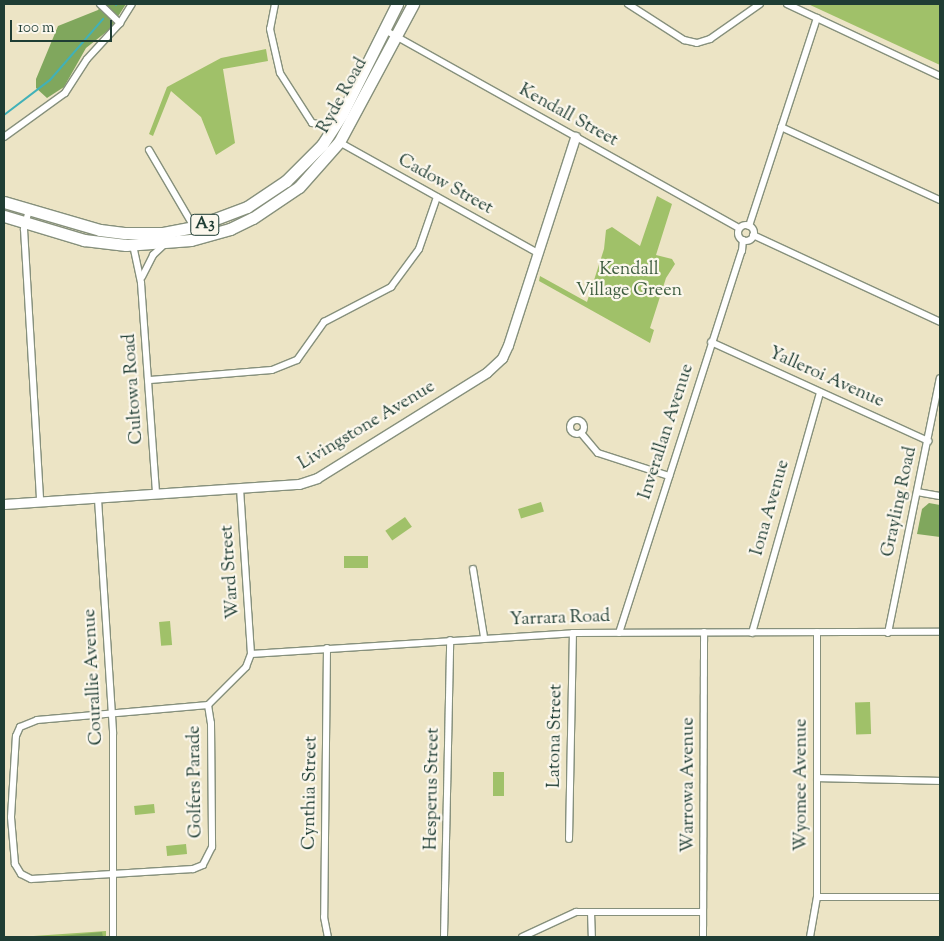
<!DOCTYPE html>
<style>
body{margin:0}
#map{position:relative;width:944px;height:941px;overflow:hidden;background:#ece4c5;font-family:"Sorts Mill Goudy",serif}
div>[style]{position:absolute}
.green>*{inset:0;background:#a0c169;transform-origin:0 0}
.forest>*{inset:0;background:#80a75d}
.stream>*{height:2px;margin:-1px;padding:0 1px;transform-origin:1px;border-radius:1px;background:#41b1b8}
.roads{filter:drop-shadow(1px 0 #86907c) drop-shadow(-1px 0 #86907c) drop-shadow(0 1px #86907c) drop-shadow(0 -1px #86907c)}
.street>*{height:6px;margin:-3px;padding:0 3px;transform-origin:3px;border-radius:3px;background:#fff}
.street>.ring{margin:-3px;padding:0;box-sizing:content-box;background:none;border:6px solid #fff;border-radius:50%}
.secondary>*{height:9px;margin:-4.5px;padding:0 4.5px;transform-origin:4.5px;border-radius:4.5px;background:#fff}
.highway>*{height:11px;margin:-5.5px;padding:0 5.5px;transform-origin:5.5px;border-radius:5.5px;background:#fff}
span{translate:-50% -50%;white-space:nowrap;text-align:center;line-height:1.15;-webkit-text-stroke:4.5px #fbf7ec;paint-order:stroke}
.shield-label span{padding:1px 4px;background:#fbf7ec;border:1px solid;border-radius:4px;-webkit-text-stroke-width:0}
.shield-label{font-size:16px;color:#1f3d34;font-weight:700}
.street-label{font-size:18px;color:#1f3d34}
.park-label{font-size:18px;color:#3f5e41}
.frame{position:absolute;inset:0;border:5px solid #1f3d34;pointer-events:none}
.scale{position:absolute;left:10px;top:20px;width:102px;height:22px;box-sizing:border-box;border:2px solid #1f3d34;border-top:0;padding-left:6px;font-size:15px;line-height:18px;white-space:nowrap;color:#1f3d34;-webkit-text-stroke:4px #fbf7ec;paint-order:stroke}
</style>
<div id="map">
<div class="green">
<div style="clip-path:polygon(808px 4px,940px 4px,940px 65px)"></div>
<div style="clip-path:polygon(266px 49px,268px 61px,223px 69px,235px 143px,216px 155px,201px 117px,171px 91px,153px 136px,149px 134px,167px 87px,221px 58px)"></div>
<div style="clip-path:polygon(657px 196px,672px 204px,656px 255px,672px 259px,675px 264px,666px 278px,650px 328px,654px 330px,650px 343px,539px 281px,540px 276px,587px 302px,604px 249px,606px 230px,612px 227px,640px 246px)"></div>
<div style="left:541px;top:502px;width:10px;height:24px;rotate:73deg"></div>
<div style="left:405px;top:517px;width:12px;height:24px;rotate:55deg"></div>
<div style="left:344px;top:556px;width:24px;height:12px"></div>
<div style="left:170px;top:621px;width:24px;height:11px;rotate:85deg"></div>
<div style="left:870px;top:702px;width:32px;height:15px;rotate:88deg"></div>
<div style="left:493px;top:772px;width:11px;height:24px"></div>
<div style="left:154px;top:804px;width:9px;height:20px;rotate:84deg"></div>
<div style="left:186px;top:844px;width:10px;height:20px;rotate:84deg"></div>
<div style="clip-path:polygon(106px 931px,106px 937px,19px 937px)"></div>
</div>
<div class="forest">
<div style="clip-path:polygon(103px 4px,126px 4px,110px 29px,86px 48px,64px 87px,47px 98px,36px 88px,36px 79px,58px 26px,98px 10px)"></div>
<div style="clip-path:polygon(929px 503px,940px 505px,940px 537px,917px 534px,922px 509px)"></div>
<div style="clip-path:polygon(102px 932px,103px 937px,51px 937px)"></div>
</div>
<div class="stream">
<div style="left:116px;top:5px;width:1px;rotate:-90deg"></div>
<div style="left:4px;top:115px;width:58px;rotate:-37.3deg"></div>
<div style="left:50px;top:80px;width:81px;rotate:-49deg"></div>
</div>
<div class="roads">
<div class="street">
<div style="left:100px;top:4px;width:28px;rotate:44deg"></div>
<div style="left:275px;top:4px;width:25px;rotate:101deg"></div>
<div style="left:270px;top:29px;width:45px;rotate:77.2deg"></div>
<div style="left:280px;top:73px;width:59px;rotate:57.4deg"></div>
<div style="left:312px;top:123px;width:22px;rotate:10deg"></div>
<div style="left:628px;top:4px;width:67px;rotate:32.7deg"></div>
<div style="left:684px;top:40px;width:13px;rotate:13deg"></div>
<div style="left:697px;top:43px;width:14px;rotate:-17deg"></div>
<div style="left:710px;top:39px;width:61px;rotate:-35deg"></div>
<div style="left:787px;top:4px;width:169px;rotate:25.2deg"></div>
<div style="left:383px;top:29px;width:408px;rotate:29.2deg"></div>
<div style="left:781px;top:127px;width:175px;rotate:24.7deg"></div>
<div style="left:4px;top:137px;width:75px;rotate:-35.8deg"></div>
<div style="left:65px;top:93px;width:40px;rotate:-57.1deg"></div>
<div style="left:87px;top:59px;width:49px;rotate:-47.5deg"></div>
<div style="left:120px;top:23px;width:22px;rotate:-58deg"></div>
<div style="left:339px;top:142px;width:228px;rotate:29.2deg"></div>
<div style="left:149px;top:150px;width:89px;rotate:59.7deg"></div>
<div style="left:29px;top:210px;width:20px;rotate:105deg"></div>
<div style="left:24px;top:229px;width:273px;rotate:86.6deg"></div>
<div class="ring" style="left:738px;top:225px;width:10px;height:10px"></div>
<div style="left:749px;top:226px;width:219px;rotate:-71.9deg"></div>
<div style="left:753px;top:235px;width:206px;rotate:24.9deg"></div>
<div style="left:133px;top:245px;width:39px;rotate:78deg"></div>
<div style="left:141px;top:283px;width:211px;rotate:85.9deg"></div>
<div style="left:142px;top:277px;width:25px;rotate:-63deg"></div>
<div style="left:153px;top:255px;width:16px;rotate:-43deg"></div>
<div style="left:711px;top:342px;width:239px;rotate:24.5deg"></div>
<div style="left:150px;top:380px;width:122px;rotate:-4.7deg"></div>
<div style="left:272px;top:370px;width:27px;rotate:-22deg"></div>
<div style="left:297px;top:360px;width:47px;rotate:-54.6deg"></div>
<div style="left:324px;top:322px;width:76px;rotate:-27.6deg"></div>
<div style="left:391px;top:287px;width:47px;rotate:-53.6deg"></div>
<div style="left:419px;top:249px;width:55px;rotate:-70.9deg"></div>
<div class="ring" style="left:570px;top:420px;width:8px;height:8px"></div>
<div style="left:581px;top:433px;width:26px;rotate:50deg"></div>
<div style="left:598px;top:453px;width:75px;rotate:17.9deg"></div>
<div style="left:917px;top:492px;width:23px;rotate:10deg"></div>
<div style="left:98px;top:499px;width:235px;rotate:86.3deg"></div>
<div style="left:113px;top:734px;width:203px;rotate:90deg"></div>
<div style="left:473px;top:569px;width:69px;rotate:80.8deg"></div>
<div style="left:619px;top:633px;width:401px;rotate:-72.2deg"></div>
<div style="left:742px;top:251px;width:11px;rotate:-85deg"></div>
<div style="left:752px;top:633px;width:250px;rotate:-74.2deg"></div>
<div style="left:888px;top:633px;width:260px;rotate:-78.5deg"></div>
<div style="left:327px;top:648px;width:269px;rotate:90.6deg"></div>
<div style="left:324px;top:917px;width:20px;rotate:79deg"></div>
<div style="left:251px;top:654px;width:323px;rotate:-3.7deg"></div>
<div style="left:573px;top:633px;width:367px;rotate:-0.2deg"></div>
<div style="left:208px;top:705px;width:18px;rotate:81deg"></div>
<div style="left:211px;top:723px;width:124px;rotate:89.5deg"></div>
<div style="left:212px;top:847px;width:20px;rotate:117deg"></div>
<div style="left:203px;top:865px;width:11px;rotate:158deg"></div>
<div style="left:193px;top:869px;width:162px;rotate:176.5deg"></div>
<div style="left:31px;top:879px;width:11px;rotate:-153deg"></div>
<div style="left:21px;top:874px;width:12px;rotate:-121deg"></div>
<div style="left:15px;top:864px;width:47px;rotate:-94.9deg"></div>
<div style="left:11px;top:817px;width:81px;rotate:-86.5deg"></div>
<div style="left:16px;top:736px;width:10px;rotate:-66deg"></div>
<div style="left:20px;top:727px;width:18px;rotate:-22deg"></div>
<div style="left:37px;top:720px;width:172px;rotate:-5deg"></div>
<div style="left:208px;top:705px;width:54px;rotate:-45deg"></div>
<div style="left:246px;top:667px;width:14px;rotate:-69deg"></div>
<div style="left:251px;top:654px;width:165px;rotate:-93.8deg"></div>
<div style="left:817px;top:778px;width:123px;rotate:1.4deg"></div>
<div style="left:569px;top:839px;width:206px;rotate:-88.9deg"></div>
<div style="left:817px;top:897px;width:123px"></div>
<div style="left:591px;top:912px;width:25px;rotate:88deg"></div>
<div style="left:444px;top:937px;width:297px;rotate:-88.8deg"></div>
<div style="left:522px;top:937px;width:60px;rotate:-24.8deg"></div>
<div style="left:576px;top:912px;width:127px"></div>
<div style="left:703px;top:937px;width:305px;rotate:-89.8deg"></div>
<div style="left:810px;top:937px;width:41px;rotate:-80.1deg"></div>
<div style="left:817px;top:897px;width:265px;rotate:-90deg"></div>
</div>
<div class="secondary">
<div style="left:4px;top:504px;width:296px;rotate:-3.9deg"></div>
<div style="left:299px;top:484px;width:19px;rotate:-18deg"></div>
<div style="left:317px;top:478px;width:200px;rotate:-31.9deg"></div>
<div style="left:487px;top:372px;width:21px;rotate:-43deg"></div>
<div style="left:502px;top:358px;width:14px;rotate:-65deg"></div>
<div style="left:508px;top:345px;width:219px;rotate:-72.1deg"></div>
</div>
<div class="highway">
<div style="left:4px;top:202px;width:100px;rotate:16.3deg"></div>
<div style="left:100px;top:230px;width:26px;rotate:7deg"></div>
<div style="left:126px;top:233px;width:37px"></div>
<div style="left:163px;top:233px;width:32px;rotate:-11deg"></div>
<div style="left:194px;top:227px;width:57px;rotate:-20.7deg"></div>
<div style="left:247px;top:207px;width:47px;rotate:-33.7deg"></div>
<div style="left:286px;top:181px;width:51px;rotate:-45deg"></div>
<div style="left:322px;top:145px;width:37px;rotate:-57deg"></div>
<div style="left:342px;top:114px;width:123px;rotate:-63.4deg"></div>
<div style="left:4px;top:216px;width:84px;rotate:16.7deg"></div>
<div style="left:84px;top:240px;width:42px;rotate:6.8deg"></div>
<div style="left:126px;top:245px;width:65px;rotate:-4.4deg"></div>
<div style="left:191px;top:240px;width:41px;rotate:-15.8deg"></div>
<div style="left:230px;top:229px;width:25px;rotate:-26deg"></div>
<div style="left:253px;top:218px;width:55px;rotate:-34deg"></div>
<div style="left:299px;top:187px;width:60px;rotate:-48.4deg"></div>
<div style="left:339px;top:142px;width:157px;rotate:-61.8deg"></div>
</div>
</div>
<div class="shield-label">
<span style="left:205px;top:225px">A3</span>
</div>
<div class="street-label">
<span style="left:343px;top:96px;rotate:-61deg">Ryde Road</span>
<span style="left:568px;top:116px;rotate:29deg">Kendall Street</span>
<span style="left:445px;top:185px;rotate:29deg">Cadow Street</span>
<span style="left:826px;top:378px;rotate:24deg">Yalleroi Avenue</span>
<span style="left:134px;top:389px;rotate:-94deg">Cultowa Road</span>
<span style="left:367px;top:426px;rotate:-31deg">Livingstone Avenue</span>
<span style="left:667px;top:432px;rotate:-72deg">Inverallan Avenue</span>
<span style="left:900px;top:502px;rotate:-78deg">Grayling Road</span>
<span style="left:771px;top:508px;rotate:-74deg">Iona Avenue</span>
<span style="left:231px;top:572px;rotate:-94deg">Ward Street</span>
<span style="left:560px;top:619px;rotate:-2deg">Yarrara Road</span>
<span style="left:94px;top:677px;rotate:-93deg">Courallie Avenue</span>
<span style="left:556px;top:736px;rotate:-89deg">Latona Street</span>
<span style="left:196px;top:782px;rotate:-91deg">Golfers Parade</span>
<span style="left:689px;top:785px;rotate:-90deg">Warrowa Avenue</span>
<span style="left:802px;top:785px;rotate:-90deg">Wyomee Avenue</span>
<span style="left:433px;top:789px;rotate:-89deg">Hesperus Street</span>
<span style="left:311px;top:793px;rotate:-89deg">Cynthia Street</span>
</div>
<div class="park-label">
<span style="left:629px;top:281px">Kendall<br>Village Green</span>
</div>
<div class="frame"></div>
<div class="scale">100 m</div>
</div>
